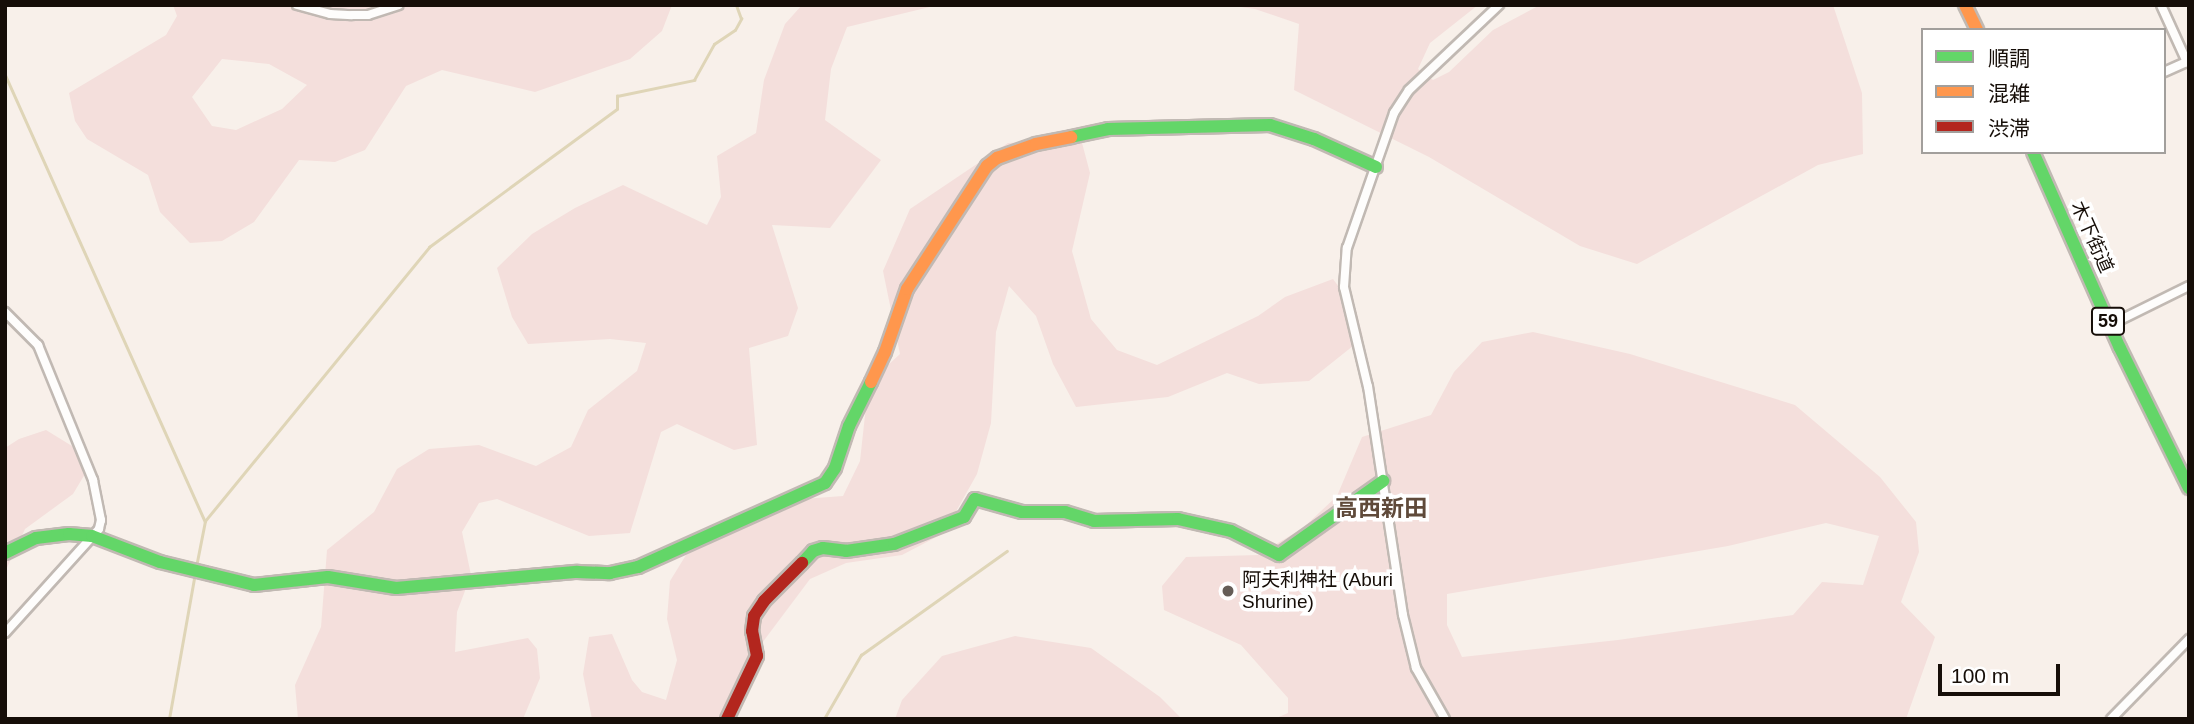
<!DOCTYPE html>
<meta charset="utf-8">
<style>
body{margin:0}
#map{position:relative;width:2194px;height:724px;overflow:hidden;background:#f8f0ea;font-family:Arial,"Noto Sans JP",sans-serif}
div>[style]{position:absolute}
.green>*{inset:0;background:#f4dfdc}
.stream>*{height:2.5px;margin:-1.25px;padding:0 1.25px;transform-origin:1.25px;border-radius:1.25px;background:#dfd5b7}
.roads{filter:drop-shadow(2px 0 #c1b9b3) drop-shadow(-2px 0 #c1b9b3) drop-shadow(0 2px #c1b9b3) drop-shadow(0 -2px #c1b9b3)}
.street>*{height:8px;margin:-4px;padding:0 4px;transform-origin:4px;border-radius:4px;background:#fefdfc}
.fast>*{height:12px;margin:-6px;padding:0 6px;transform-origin:6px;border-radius:6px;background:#63d668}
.slow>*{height:12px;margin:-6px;padding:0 6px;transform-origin:6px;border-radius:6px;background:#ff974d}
.jam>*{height:12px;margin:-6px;padding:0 6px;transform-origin:6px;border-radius:6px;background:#b3261e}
.dots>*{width:19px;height:19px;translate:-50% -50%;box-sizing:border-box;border:4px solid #fff;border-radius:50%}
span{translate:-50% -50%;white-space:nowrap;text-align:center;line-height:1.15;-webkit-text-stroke:7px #fff;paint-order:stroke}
.shield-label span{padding:2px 5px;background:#fff;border:2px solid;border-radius:5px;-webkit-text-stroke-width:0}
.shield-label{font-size:18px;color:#160e08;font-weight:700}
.street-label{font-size:19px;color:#160e08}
.poi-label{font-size:19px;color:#160e08}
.left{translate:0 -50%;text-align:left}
.quarter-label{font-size:23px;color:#5f4a3a;font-weight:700}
.frame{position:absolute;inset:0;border:7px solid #160e08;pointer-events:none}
.legend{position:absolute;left:1921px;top:28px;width:245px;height:126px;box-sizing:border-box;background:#fff;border:2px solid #a29f9c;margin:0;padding:9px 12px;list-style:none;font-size:21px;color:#160e08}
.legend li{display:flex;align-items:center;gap:14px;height:35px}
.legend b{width:35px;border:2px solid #a29f9c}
.scale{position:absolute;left:1938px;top:664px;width:122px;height:32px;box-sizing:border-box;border:4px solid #160e08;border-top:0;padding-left:9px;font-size:21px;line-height:24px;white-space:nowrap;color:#160e08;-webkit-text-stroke:5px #fff;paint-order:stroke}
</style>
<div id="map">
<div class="green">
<div style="clip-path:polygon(evenodd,173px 5px,672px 5px,662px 31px,630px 59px,535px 92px,442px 70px,406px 86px,365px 150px,335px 162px,299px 160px,254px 222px,222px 241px,190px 243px,160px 212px,148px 175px,87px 139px,75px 121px,69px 93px,166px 35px,177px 16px,173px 5px,222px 59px,269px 64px,307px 85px,282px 109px,236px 130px,212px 126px,192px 97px,222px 59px)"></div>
<div style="clip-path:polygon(802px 5px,938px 5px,847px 27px,831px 69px,825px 120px,881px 160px,830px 228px,772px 225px,798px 308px,788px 336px,749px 348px,757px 445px,734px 450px,677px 424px,661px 432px,630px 533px,589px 536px,497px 499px,479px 503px,462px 532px,471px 575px,457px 612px,455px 652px,528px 638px,537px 649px,540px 678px,523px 719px,298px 719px,295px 685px,321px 627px,327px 550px,374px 512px,397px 469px,429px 449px,479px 445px,536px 466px,571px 447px,588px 410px,637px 371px,646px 343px,610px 339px,528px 344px,512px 317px,497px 268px,532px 234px,575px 208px,623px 185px,707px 225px,721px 197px,717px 156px,756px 133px,764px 80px,785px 24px)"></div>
<div style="clip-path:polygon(1226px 5px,1478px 5px,1430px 43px,1418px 69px,1433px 80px,1449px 72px,1493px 30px,1540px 5px,1833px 5px,1862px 93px,1863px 154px,1818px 165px,1637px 264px,1580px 246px,1429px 157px,1294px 90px,1299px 24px,1255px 9px)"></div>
<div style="clip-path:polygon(1081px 139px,1090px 173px,1072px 251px,1091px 319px,1117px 350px,1157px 365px,1258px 316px,1285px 297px,1333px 279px,1356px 310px,1363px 338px,1309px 381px,1259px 384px,1227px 373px,1168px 397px,1076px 407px,1053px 364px,1036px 316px,1009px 286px,996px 332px,991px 423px,977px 474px,944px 533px,902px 555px,846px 563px,810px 579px,744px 667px,723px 719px,592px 719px,583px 674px,589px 637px,612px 634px,632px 680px,642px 692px,666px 700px,677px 660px,667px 619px,670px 581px,686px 555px,789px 500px,843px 496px,860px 461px,867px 397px,875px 377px,900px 354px,883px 271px,910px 209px,1008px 143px)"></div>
<div style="clip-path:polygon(evenodd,1533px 332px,1630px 354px,1795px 405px,1880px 477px,1916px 522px,1919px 552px,1901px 602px,1935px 637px,1906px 719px,1274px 719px,1288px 713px,1288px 698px,1241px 645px,1164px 610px,1162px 586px,1186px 557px,1258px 555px,1303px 528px,1337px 496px,1362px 437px,1431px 415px,1454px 372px,1482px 342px,1533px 332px,1826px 523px,1879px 536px,1863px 585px,1822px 582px,1793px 615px,1618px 640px,1462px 657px,1447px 625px,1447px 594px,1728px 546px,1826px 523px)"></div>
<div style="clip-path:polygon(46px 430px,72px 446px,82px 458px,85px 474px,73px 494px,25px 529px,5px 572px,5px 448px,19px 439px)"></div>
<div style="clip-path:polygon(1015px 636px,1091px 648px,1160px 697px,1182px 719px,895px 719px,902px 700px,942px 656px)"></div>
</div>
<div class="stream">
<div style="left:5px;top:74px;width:490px;rotate:65.9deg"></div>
<div style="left:196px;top:567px;width:47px;rotate:-78.9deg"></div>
<div style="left:205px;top:521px;width:354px;rotate:-50.7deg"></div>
<div style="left:429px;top:247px;width:233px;rotate:-36.3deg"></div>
<div style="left:617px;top:109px;width:13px;rotate:-90deg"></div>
<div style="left:617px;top:96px;width:79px;rotate:-11.7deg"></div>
<div style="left:694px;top:80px;width:41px;rotate:-60.9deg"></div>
<div style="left:714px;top:44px;width:25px;rotate:-34deg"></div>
<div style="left:735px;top:30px;width:13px;rotate:-61deg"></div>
<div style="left:741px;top:19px;width:15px;rotate:-110deg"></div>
<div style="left:169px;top:719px;width:148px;rotate:-79.9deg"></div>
<div style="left:824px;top:719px;width:74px;rotate:-60deg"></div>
<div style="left:861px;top:655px;width:179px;rotate:-35.5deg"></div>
</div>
<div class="roads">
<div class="street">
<div style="left:297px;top:5px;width:34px;rotate:15deg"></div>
<div style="left:330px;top:14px;width:22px;rotate:3deg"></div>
<div style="left:352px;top:15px;width:16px"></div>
<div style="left:368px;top:15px;width:32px;rotate:-18deg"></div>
<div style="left:2161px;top:5px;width:63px;rotate:65.5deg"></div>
<div style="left:2164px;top:72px;width:27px;rotate:-24deg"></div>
<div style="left:5px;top:312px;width:47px;rotate:45deg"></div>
<div style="left:38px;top:345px;width:146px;rotate:67.8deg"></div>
<div style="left:93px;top:480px;width:41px;rotate:78.7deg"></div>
<div style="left:101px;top:520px;width:9px;rotate:103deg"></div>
<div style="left:99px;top:529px;width:140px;rotate:132.1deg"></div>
<div style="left:2110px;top:325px;width:88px;rotate:-26.3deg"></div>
<div style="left:1445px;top:719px;width:59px;rotate:-119.6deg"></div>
<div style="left:1416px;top:668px;width:55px;rotate:-103.8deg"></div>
<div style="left:1403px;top:615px;width:231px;rotate:-98.7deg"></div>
<div style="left:1368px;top:387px;width:103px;rotate:-103.5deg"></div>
<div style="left:1344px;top:287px;width:39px;rotate:-86deg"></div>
<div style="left:1347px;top:248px;width:143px;rotate:-70.8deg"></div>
<div style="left:1394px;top:113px;width:27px;rotate:-57deg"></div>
<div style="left:1409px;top:90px;width:124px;rotate:-43.4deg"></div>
<div style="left:2111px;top:719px;width:112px;rotate:-45.7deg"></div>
</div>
<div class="fast">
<div style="left:1071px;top:137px;width:38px;rotate:-12deg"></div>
<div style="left:1108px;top:129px;width:162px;rotate:-1.4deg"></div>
<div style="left:1270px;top:125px;width:46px;rotate:17.7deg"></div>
<div style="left:1314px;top:139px;width:68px;rotate:24.3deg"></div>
<div style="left:2033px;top:152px;width:214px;rotate:66.1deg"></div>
<div style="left:2120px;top:348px;width:156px;rotate:63.8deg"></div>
<div style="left:5px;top:553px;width:34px;rotate:-26deg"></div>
<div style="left:36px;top:538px;width:33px;rotate:-7deg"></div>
<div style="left:69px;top:534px;width:23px;rotate:5deg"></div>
<div style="left:92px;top:536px;width:73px;rotate:20.9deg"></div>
<div style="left:160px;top:562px;width:97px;rotate:13.7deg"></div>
<div style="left:254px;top:585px;width:74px;rotate:-6.2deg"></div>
<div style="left:328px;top:577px;width:69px;rotate:9.2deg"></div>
<div style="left:396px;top:588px;width:182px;rotate:-5.1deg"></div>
<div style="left:577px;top:572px;width:33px;rotate:2deg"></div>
<div style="left:610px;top:573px;width:29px;rotate:-12deg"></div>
<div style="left:638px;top:567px;width:205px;rotate:-24.2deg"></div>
<div style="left:825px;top:483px;width:18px;rotate:-56deg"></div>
<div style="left:835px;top:468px;width:44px;rotate:-71.6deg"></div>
<div style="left:849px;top:426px;width:49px;rotate:-63.4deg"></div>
<div style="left:802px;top:563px;width:16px;rotate:-47deg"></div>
<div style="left:813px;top:551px;width:10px;rotate:-17deg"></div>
<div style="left:823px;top:548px;width:23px;rotate:7deg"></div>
<div style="left:846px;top:551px;width:49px;rotate:-8.3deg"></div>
<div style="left:894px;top:544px;width:75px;rotate:-21.1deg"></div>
<div style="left:964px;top:517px;width:21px;rotate:-59deg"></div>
<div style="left:975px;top:499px;width:49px;rotate:15.5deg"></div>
<div style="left:1022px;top:512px;width:43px"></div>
<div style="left:1065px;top:512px;width:30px;rotate:17deg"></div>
<div style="left:1094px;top:521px;width:84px;rotate:-1.4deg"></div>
<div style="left:1178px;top:519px;width:54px;rotate:12.8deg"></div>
<div style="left:1231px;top:531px;width:54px;rotate:26.6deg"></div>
<div style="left:1279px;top:555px;width:128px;rotate:-35.4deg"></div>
</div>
<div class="slow">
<div style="left:1965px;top:5px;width:28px;rotate:64deg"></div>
<div style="left:871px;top:382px;width:33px;rotate:-65deg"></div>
<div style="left:885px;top:352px;width:67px;rotate:-70.8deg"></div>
<div style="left:907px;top:289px;width:147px;rotate:-57deg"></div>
<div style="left:987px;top:166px;width:13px;rotate:-39deg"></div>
<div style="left:997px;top:158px;width:41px;rotate:-19.7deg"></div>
<div style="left:1036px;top:144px;width:36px;rotate:-11deg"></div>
</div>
<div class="jam">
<div style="left:727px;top:719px;width:70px;rotate:-64.5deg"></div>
<div style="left:757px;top:656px;width:25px;rotate:-101deg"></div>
<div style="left:752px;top:631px;width:15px;rotate:-82deg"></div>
<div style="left:754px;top:616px;width:18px;rotate:-56deg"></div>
<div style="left:764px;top:601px;width:54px;rotate:-45deg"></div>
</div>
</div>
<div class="dots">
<div style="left:1228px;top:591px;background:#655d57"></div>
</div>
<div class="shield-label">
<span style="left:2108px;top:321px">59</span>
</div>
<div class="street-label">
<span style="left:2092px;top:237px;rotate:66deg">木下街道</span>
</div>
<div class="poi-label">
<span class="left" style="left:1242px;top:591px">阿夫利神社 (Aburi<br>Shurine)</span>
</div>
<div class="quarter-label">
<span style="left:1381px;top:508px">高西新田</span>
</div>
<div class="frame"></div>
<ul class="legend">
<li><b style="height:9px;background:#63d668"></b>順調</li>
<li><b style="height:9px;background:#ff974d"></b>混雑</li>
<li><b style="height:9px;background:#b3261e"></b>渋滞</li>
</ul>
<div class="scale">100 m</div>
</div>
